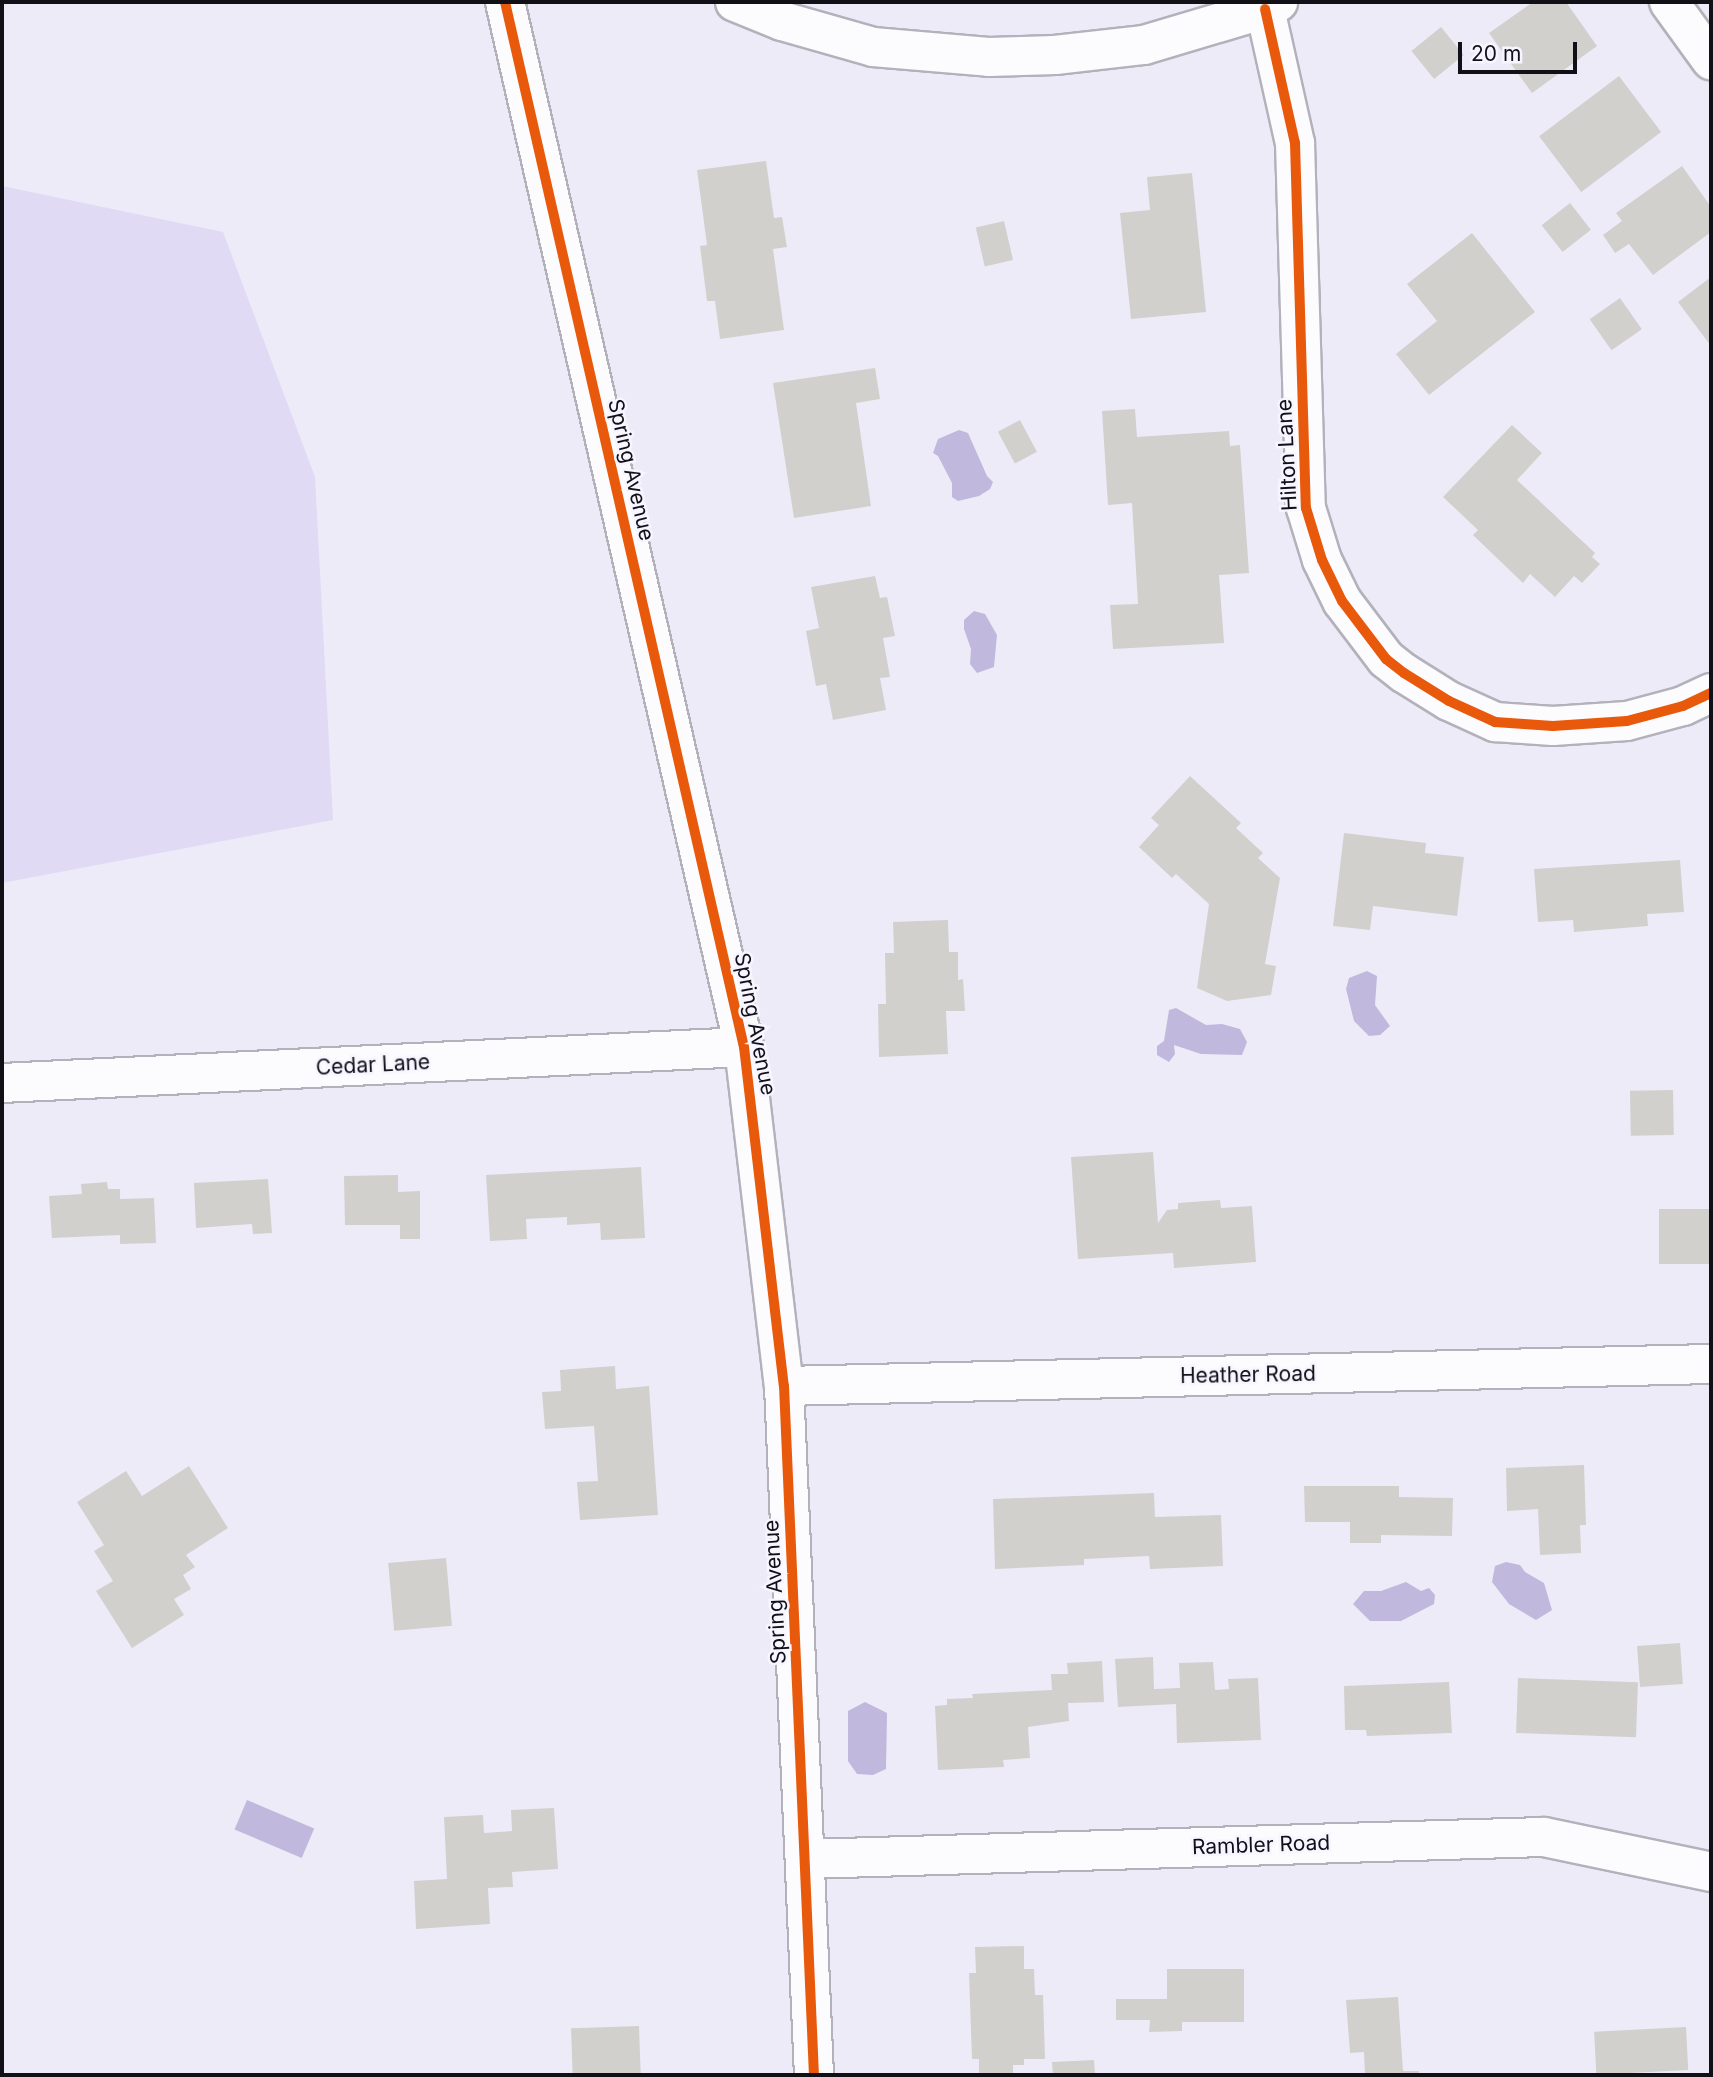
<!DOCTYPE html>
<style>
body{margin:0}
#map{position:relative;width:1713px;height:2077px;overflow:hidden;background:#eeebf8;font-family:Inter,sans-serif}
div>[style]{position:absolute}
.green>*{inset:0;background:#e0daf5}
.water>*{inset:0;background:#c0b8dd;transform-origin:0 0}
.building>*{inset:0;background:#d1d0cd;transform-origin:0 0}
.roads{filter:drop-shadow(2px 0 #b4b1bb) drop-shadow(-2px 0 #b4b1bb) drop-shadow(0 2px #b4b1bb) drop-shadow(0 -2px #b4b1bb)}
.street>*{height:38px;margin:-19px;padding:0 19px;transform-origin:19px;border-radius:19px;background:#fcfcfe}
.cycleway>*{height:10px;margin:-5px;padding:0 5px;transform-origin:5px;border-radius:5px;background:#e8590c}
span{translate:-50% -50%;white-space:nowrap;text-align:center;line-height:1.15;-webkit-text-stroke:5px #f7f5ff;paint-order:stroke}
.street-label{font-size:21px;color:#121017}
.frame{position:absolute;inset:0;border:4px solid #121017;pointer-events:none}
.scale{position:absolute;left:1458px;top:42px;width:119px;height:32px;box-sizing:border-box;border:4px solid #121017;border-top:0;padding-left:9px;font-size:21px;line-height:24px;white-space:nowrap;color:#121017;-webkit-text-stroke:5px #f7f5ff;paint-order:stroke}
</style>
<div id="map">
<div class="green">
<div style="clip-path:polygon(2px 186px,223px 232px,315px 477px,333px 820px,2px 883px)"></div>
</div>
<div class="water">
<div style="clip-path:polygon(959px 430px,968px 433px,987px 476px,993px 482px,990px 489px,979px 496px,958px 501px,952px 497px,952px 483px,938px 456px,933px 453px,938px 439px)"></div>
<div style="clip-path:polygon(974px 611px,985px 614px,997px 635px,994px 667px,977px 673px,970px 664px,971px 649px,964px 629px,964px 620px)"></div>
<div style="clip-path:polygon(1367px 971px,1377px 976px,1375px 1005px,1390px 1026px,1380px 1035px,1369px 1036px,1354px 1021px,1346px 989px,1349px 978px)"></div>
<div style="clip-path:polygon(1176px 1008px,1206px 1025px,1222px 1024px,1240px 1029px,1247px 1042px,1242px 1055px,1201px 1054px,1174px 1045px,1175px 1054px,1169px 1062px,1157px 1055px,1157px 1046px,1164px 1041px,1169px 1010px)"></div>
<div style="clip-path:polygon(1506px 1562px,1520px 1565px,1525px 1572px,1544px 1583px,1552px 1610px,1536px 1620px,1509px 1604px,1492px 1582px,1495px 1566px)"></div>
<div style="clip-path:polygon(1406px 1582px,1421px 1591px,1429px 1588px,1435px 1595px,1434px 1604px,1401px 1621px,1370px 1621px,1353px 1604px,1364px 1591px,1381px 1591px)"></div>
<div style="clip-path:polygon(865px 1702px,887px 1713px,886px 1769px,873px 1775px,857px 1774px,848px 1761px,848px 1711px)"></div>
<div style="left:247px;top:1800px;width:73px;height:32px;rotate:23deg"></div>
</div>
<div class="building">
<div style="clip-path:polygon(1533px 2px,1566px 2px,1597px 46px,1532px 93px,1489px 33px)"></div>
<div style="left:1441px;top:27px;width:36px;height:38px;rotate:51deg"></div>
<div style="left:1619px;top:76px;width:70px;height:100px;rotate:53deg"></div>
<div style="clip-path:polygon(766px 161px,774px 218px,782px 217px,787px 247px,773px 249px,784px 330px,720px 339px,715px 301px,707px 301px,700px 246px,707px 245px,697px 170px)"></div>
<div style="clip-path:polygon(1682px 166px,1711px 207px,1711px 232px,1653px 275px,1629px 244px,1615px 253px,1603px 235px,1622px 221px,1616px 213px)"></div>
<div style="clip-path:polygon(1192px 173px,1206px 312px,1131px 319px,1120px 213px,1150px 210px,1147px 177px)"></div>
<div style="left:1570px;top:203px;width:34px;height:36px;rotate:52deg"></div>
<div style="left:1004px;top:221px;width:40px;height:29px;rotate:77deg"></div>
<div style="clip-path:polygon(1472px 233px,1535px 312px,1429px 395px,1396px 354px,1437px 321px,1407px 284px)"></div>
<div style="clip-path:polygon(1711px 277px,1711px 346px,1678px 302px)"></div>
<div style="left:1620px;top:298px;width:38px;height:37px;rotate:55deg"></div>
<div style="clip-path:polygon(875px 368px,880px 399px,856px 403px,871px 506px,794px 518px,773px 383px)"></div>
<div style="clip-path:polygon(1135px 409px,1137px 437px,1229px 431px,1230px 446px,1240px 445px,1249px 573px,1219px 575px,1224px 643px,1113px 649px,1110px 605px,1138px 604px,1132px 503px,1108px 505px,1102px 411px)"></div>
<div style="left:1020px;top:420px;width:36px;height:25px;rotate:62deg"></div>
<div style="clip-path:polygon(1512px 425px,1542px 453px,1517px 480px,1595px 553px,1592px 557px,1600px 564px,1582px 583px,1574px 576px,1555px 597px,1530px 574px,1523px 583px,1473px 535px,1478px 530px,1443px 497px)"></div>
<div style="clip-path:polygon(875px 576px,880px 598px,887px 597px,895px 636px,883px 638px,890px 677px,880px 678px,886px 710px,833px 720px,826px 684px,816px 686px,806px 631px,819px 628px,811px 587px)"></div>
<div style="clip-path:polygon(1190px 776px,1241px 823px,1236px 828px,1263px 853px,1258px 858px,1280px 878px,1265px 964px,1276px 966px,1271px 995px,1227px 1001px,1197px 988px,1209px 904px,1176px 874px,1172px 878px,1139px 847px,1159px 825px,1151px 818px)"></div>
<div style="clip-path:polygon(1344px 833px,1426px 843px,1425px 853px,1464px 857px,1457px 916px,1373px 906px,1370px 930px,1333px 926px)"></div>
<div style="clip-path:polygon(1680px 860px,1684px 912px,1647px 914px,1648px 926px,1574px 932px,1573px 920px,1538px 922px,1534px 869px)"></div>
<div style="clip-path:polygon(948px 920px,949px 952px,958px 952px,958px 980px,963px 979px,965px 1011px,946px 1011px,948px 1054px,879px 1057px,878px 1004px,886px 1004px,885px 953px,894px 953px,893px 922px)"></div>
<div style="left:1673px;top:1090px;width:45px;height:43px;rotate:89deg"></div>
<div style="clip-path:polygon(1153px 1152px,1158px 1223px,1167px 1210px,1178px 1209px,1178px 1203px,1220px 1200px,1221px 1208px,1252px 1206px,1256px 1262px,1174px 1268px,1173px 1253px,1078px 1259px,1071px 1157px)"></div>
<div style="clip-path:polygon(641px 1167px,645px 1238px,601px 1240px,600px 1223px,567px 1225px,567px 1217px,526px 1219px,527px 1239px,490px 1241px,486px 1175px)"></div>
<div style="clip-path:polygon(398px 1175px,398px 1192px,420px 1191px,420px 1239px,400px 1239px,400px 1225px,345px 1225px,344px 1176px)"></div>
<div style="clip-path:polygon(268px 1179px,272px 1233px,253px 1234px,252px 1224px,196px 1228px,194px 1183px)"></div>
<div style="clip-path:polygon(107px 1182px,108px 1189px,120px 1189px,120px 1199px,154px 1198px,156px 1243px,120px 1244px,120px 1235px,52px 1238px,49px 1196px,82px 1194px,81px 1184px)"></div>
<div style="left:1711px;top:1209px;width:55px;height:52px;rotate:90deg"></div>
<div style="clip-path:polygon(615px 1366px,616px 1389px,649px 1386px,658px 1515px,580px 1520px,577px 1482px,598px 1481px,594px 1426px,545px 1429px,542px 1392px,561px 1391px,560px 1370px)"></div>
<div style="clip-path:polygon(1584px 1465px,1586px 1525px,1580px 1525px,1581px 1553px,1540px 1555px,1538px 1509px,1507px 1511px,1506px 1468px)"></div>
<div style="clip-path:polygon(189px 1466px,228px 1528px,186px 1555px,195px 1567px,183px 1575px,191px 1589px,174px 1599px,184px 1615px,132px 1648px,96px 1591px,113px 1581px,94px 1551px,104px 1545px,77px 1502px,126px 1471px,142px 1496px)"></div>
<div style="clip-path:polygon(1304px 1486px,1399px 1486px,1399px 1497px,1453px 1498px,1452px 1536px,1381px 1535px,1381px 1543px,1350px 1543px,1350px 1522px,1305px 1522px)"></div>
<div style="clip-path:polygon(1154px 1493px,1155px 1517px,1221px 1515px,1223px 1566px,1150px 1569px,1149px 1556px,1084px 1559px,1084px 1565px,995px 1569px,993px 1499px)"></div>
<div style="left:446px;top:1558px;width:68px;height:58px;rotate:85deg"></div>
<div style="left:1680px;top:1643px;width:41px;height:43px;rotate:86deg"></div>
<div style="clip-path:polygon(1153px 1657px,1154px 1689px,1180px 1688px,1179px 1663px,1213px 1662px,1215px 1690px,1229px 1689px,1228px 1679px,1258px 1678px,1261px 1740px,1177px 1743px,1176px 1704px,1118px 1707px,1115px 1659px)"></div>
<div style="clip-path:polygon(1102px 1661px,1104px 1702px,1068px 1703px,1069px 1721px,1028px 1727px,1030px 1758px,1003px 1760px,1004px 1767px,938px 1770px,935px 1706px,947px 1705px,947px 1699px,973px 1698px,972px 1694px,1052px 1690px,1051px 1674px,1068px 1674px,1067px 1663px)"></div>
<div style="left:1518px;top:1678px;width:120px;height:55px;rotate:2deg"></div>
<div style="clip-path:polygon(1449px 1682px,1452px 1733px,1367px 1736px,1366px 1730px,1345px 1730px,1344px 1686px)"></div>
<div style="clip-path:polygon(554px 1808px,558px 1869px,512px 1872px,513px 1887px,488px 1888px,490px 1924px,416px 1929px,414px 1881px,447px 1879px,444px 1817px,483px 1815px,484px 1833px,512px 1831px,511px 1810px)"></div>
<div style="clip-path:polygon(1024px 1946px,1024px 1969px,1034px 1969px,1035px 1995px,1043px 1995px,1045px 2059px,1024px 2059px,1024px 2065px,1013px 2065px,1013px 2075px,979px 2075px,979px 2059px,972px 2059px,969px 1973px,976px 1973px,975px 1947px)"></div>
<div style="clip-path:polygon(1167px 1969px,1244px 1969px,1244px 2022px,1182px 2022px,1182px 2031px,1149px 2032px,1150px 2020px,1116px 2020px,1116px 1999px,1167px 1999px)"></div>
<div style="clip-path:polygon(1398px 1997px,1403px 2071px,1419px 2071px,1419px 2075px,1365px 2075px,1364px 2052px,1350px 2053px,1346px 2000px)"></div>
<div style="left:639px;top:2026px;width:49px;height:68px;rotate:88deg"></div>
<div style="left:1686px;top:2027px;width:43px;height:92px;rotate:87deg"></div>
<div style="clip-path:polygon(1094px 2060px,1095px 2075px,1053px 2075px,1052px 2062px)"></div>
</div>
<div class="roads">
<div class="street">
<div style="left:505px;top:2px;width:1072px;rotate:77.12deg"></div>
<div style="left:744px;top:1047px;width:341px;rotate:83.3deg"></div>
<div style="left:784px;top:1386px;width:690px;rotate:87.51deg"></div>
<div style="left:735px;top:2px;width:51px;rotate:22deg"></div>
<div style="left:782px;top:21px;width:95px;rotate:15.9deg"></div>
<div style="left:873px;top:47px;width:116px;rotate:4.9deg"></div>
<div style="left:989px;top:57px;width:66px;rotate:-1.7deg"></div>
<div style="left:1055px;top:55px;width:90px;rotate:-6.4deg"></div>
<div style="left:1144px;top:45px;width:126px;rotate:-16.6deg"></div>
<div style="left:1265px;top:9px;width:15px;rotate:-28deg"></div>
<div style="left:1669px;top:2px;width:72px;rotate:54.1deg"></div>
<div style="left:1265px;top:9px;width:137px;rotate:77.4deg"></div>
<div style="left:1295px;top:143px;width:365px;rotate:88.3deg"></div>
<div style="left:1306px;top:508px;width:54px;rotate:72.9deg"></div>
<div style="left:1322px;top:560px;width:46px;rotate:64deg"></div>
<div style="left:1342px;top:601px;width:73px;rotate:52.8deg"></div>
<div style="left:1386px;top:659px;width:23px;rotate:38deg"></div>
<div style="left:1404px;top:673px;width:53px;rotate:31.9deg"></div>
<div style="left:1449px;top:701px;width:51px;rotate:24.5deg"></div>
<div style="left:1495px;top:722px;width:58px;rotate:3.9deg"></div>
<div style="left:1553px;top:726px;width:74px;rotate:-3.9deg"></div>
<div style="left:1627px;top:721px;width:58px;rotate:-15deg"></div>
<div style="left:1683px;top:706px;width:31px;rotate:-25deg"></div>
<div style="left:2px;top:1083px;width:743px;rotate:-2.78deg"></div>
<div style="left:784px;top:1386px;width:927px;rotate:-1.36deg"></div>
<div style="left:807px;top:1859px;width:737px;rotate:-1.71deg"></div>
<div style="left:1544px;top:1837px;width:171px;rotate:11.8deg"></div>
</div>
</div>
<div class="cycleway">
<div style="left:505px;top:2px;width:1072px;rotate:77.12deg"></div>
<div style="left:744px;top:1047px;width:341px;rotate:83.3deg"></div>
<div style="left:784px;top:1386px;width:690px;rotate:87.51deg"></div>
<div style="left:1265px;top:9px;width:137px;rotate:77.4deg"></div>
<div style="left:1295px;top:143px;width:365px;rotate:88.3deg"></div>
<div style="left:1306px;top:508px;width:54px;rotate:72.9deg"></div>
<div style="left:1322px;top:560px;width:46px;rotate:64deg"></div>
<div style="left:1342px;top:601px;width:73px;rotate:52.8deg"></div>
<div style="left:1386px;top:659px;width:23px;rotate:38deg"></div>
<div style="left:1404px;top:673px;width:53px;rotate:31.9deg"></div>
<div style="left:1449px;top:701px;width:51px;rotate:24.5deg"></div>
<div style="left:1495px;top:722px;width:58px;rotate:3.9deg"></div>
<div style="left:1553px;top:726px;width:74px;rotate:-3.9deg"></div>
<div style="left:1627px;top:721px;width:58px;rotate:-15deg"></div>
<div style="left:1683px;top:706px;width:31px;rotate:-25deg"></div>
</div>
<div class="street-label">
<span style="left:1287px;top:455px;rotate:-93deg">Hilton Lane</span>
<span style="left:631px;top:470px;rotate:77deg">Spring Avenue</span>
<span style="left:755px;top:1024px;rotate:79deg">Spring Avenue</span>
<span style="left:373px;top:1065px;rotate:-3deg">Cedar Lane</span>
<span style="left:1248px;top:1375px;rotate:-1deg">Heather Road</span>
<span style="left:775px;top:1592px;rotate:-93deg">Spring Avenue</span>
<span style="left:1261px;top:1845px;rotate:-2deg">Rambler Road</span>
</div>
<div class="frame"></div>
<div class="scale">20 m</div>
</div>
